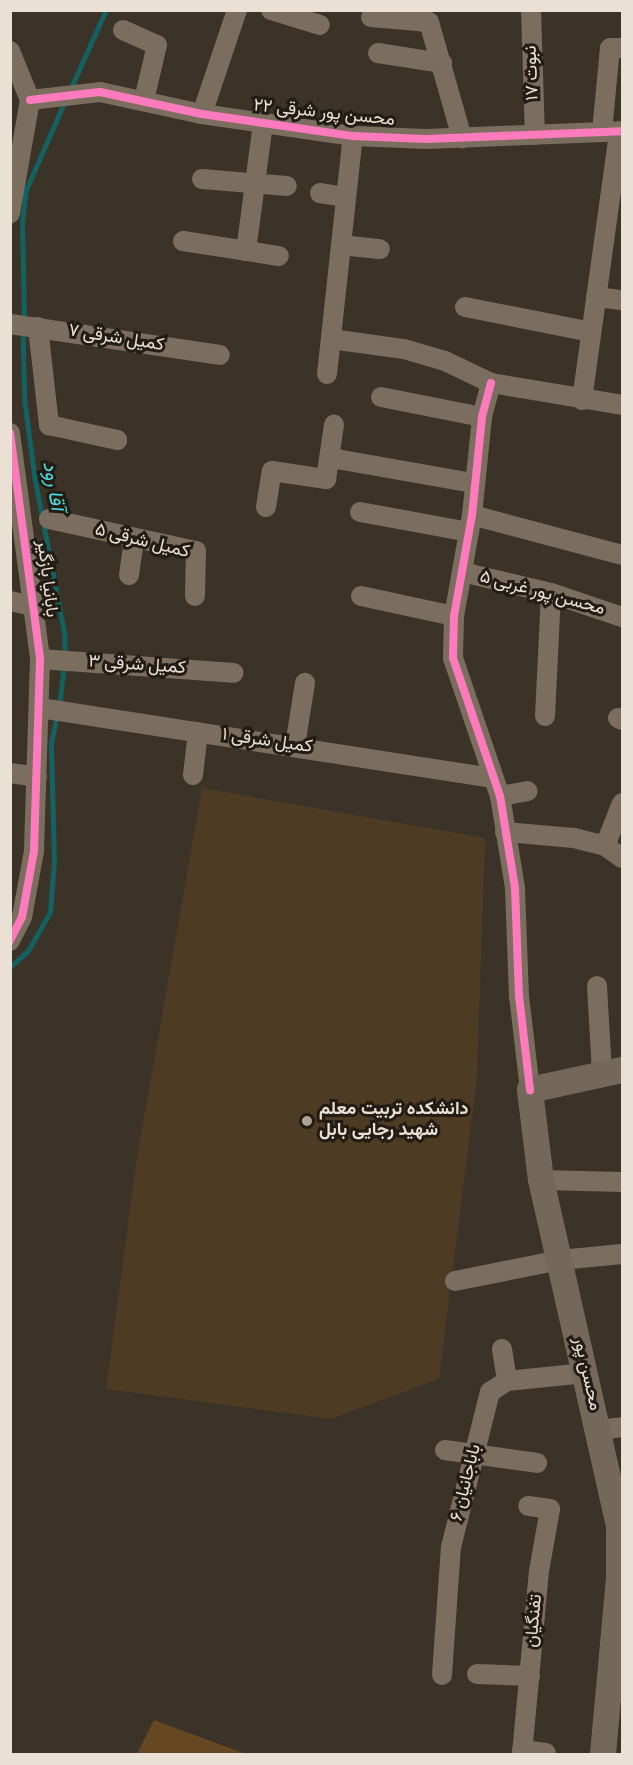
<!DOCTYPE html>
<meta charset="utf-8">
<style>
body{margin:0}
#map{position:relative;width:633px;height:1765px;overflow:hidden;background:#3b3228;font-family:Overpass,Vazirmatn,sans-serif}
div>[style]{position:absolute}
.built>*{inset:0;background:#4d3b23}
.green>*{inset:0;background:#654822}
.stream>*{height:4.5px;margin:-2.25px;padding:0 2.25px;transform-origin:2.25px;border-radius:2.25px;background:#136160}
.minor>*{height:20px;margin:-10px;padding:0 10px;transform-origin:10px;border-radius:10px;background:#7c6e5e}
.major>*{height:26px;margin:-13px;padding:0 13px;transform-origin:13px;border-radius:13px;background:#736859}
.cycleway>*{height:8px;margin:-4px;padding:0 4px;transform-origin:4px;border-radius:4px;background:#fd7abc}
.dots>*{width:16px;height:16px;translate:-50% -50%;box-sizing:border-box;border:3px solid #231c14;border-radius:50%}
span{translate:-50% -50%;white-space:nowrap;text-align:center;line-height:1.15;-webkit-text-stroke:6px #231c14;paint-order:stroke}
.street-label{font-size:18px;color:#eae0d4}
.poi-label{font-size:18px;color:#eae0d4;font-weight:700}
.left{translate:0 -50%;text-align:left}
.water-label{font-size:20px;color:#49e0df;font-style:italic}
.frame{position:absolute;inset:0;border:12px solid #eae0d4;pointer-events:none}
</style>
<div id="map">
<div class="built">
<div style="clip-path:polygon(202px 788px,485px 838px,477px 1078px,439px 1379px,331px 1419px,106px 1389px,136px 1163px)"></div>
</div>
<div class="green">
<div style="clip-path:polygon(154px 1720px,246px 1754px,137px 1754px)"></div>
</div>
<div class="stream">
<div style="left:70px;top:90px;width:88px;rotate:-65.8deg"></div>
<div style="left:24px;top:320px;width:98px;rotate:-91.2deg"></div>
<div style="left:22px;top:222px;width:32px;rotate:-83deg"></div>
<div style="left:26px;top:190px;width:95px;rotate:-66.4deg"></div>
<div style="left:23px;top:332px;width:70px;rotate:88.4deg"></div>
<div style="left:25px;top:402px;width:77px;rotate:82.5deg"></div>
<div style="left:35px;top:478px;width:161px;rotate:79.2deg"></div>
<div style="left:65px;top:636px;width:20px;rotate:90deg"></div>
<div style="left:59px;top:706px;width:39px;rotate:-83deg"></div>
<div style="left:10px;top:967px;width:24px;rotate:-42deg"></div>
<div style="left:28px;top:951px;width:45px;rotate:-60.6deg"></div>
<div style="left:50px;top:912px;width:51px;rotate:-85.5deg"></div>
<div style="left:54px;top:861px;width:118px;rotate:-91.5deg"></div>
<div style="left:51px;top:743px;width:30px;rotate:-78deg"></div>
</div>
<div class="minor">
<div style="left:271px;top:10px;width:51px;rotate:17deg"></div>
<div style="left:531px;top:10px;width:125px;rotate:88.2deg"></div>
<div style="left:371px;top:17px;width:58px;rotate:4.9deg"></div>
<div style="left:429px;top:22px;width:121px;rotate:74.1deg"></div>
<div style="left:123px;top:30px;width:37px;rotate:24deg"></div>
<div style="left:157px;top:45px;width:57px;rotate:103.3deg"></div>
<div style="left:10px;top:51px;width:53px;rotate:67.8deg"></div>
<div style="left:30px;top:100px;width:115px;rotate:100deg"></div>
<div style="left:378px;top:53px;width:65px;rotate:8.9deg"></div>
<div style="left:30px;top:100px;width:70px;rotate:-6.5deg"></div>
<div style="left:100px;top:92px;width:104px;rotate:12.2deg"></div>
<div style="left:202px;top:114px;width:153px;rotate:8.3deg"></div>
<div style="left:353px;top:136px;width:73px;rotate:2.4deg"></div>
<div style="left:426px;top:139px;width:196px;rotate:-2.3deg"></div>
<div style="left:202px;top:114px;width:110px;rotate:-71.4deg"></div>
<div style="left:602px;top:132px;width:84px;rotate:-84.6deg"></div>
<div style="left:610px;top:48px;width:12px"></div>
<div style="left:202px;top:179px;width:85px;rotate:4.7deg"></div>
<div style="left:320px;top:193px;width:26px;rotate:9deg"></div>
<div style="left:183px;top:241px;width:97px;rotate:8.9deg"></div>
<div style="left:341px;top:245px;width:39px;rotate:6deg"></div>
<div style="left:246px;top:251px;width:128px;rotate:-82.4deg"></div>
<div style="left:596px;top:297px;width:26px;rotate:7deg"></div>
<div style="left:465px;top:307px;width:128px;rotate:11.2deg"></div>
<div style="left:10px;top:324px;width:212px;rotate:8.4deg"></div>
<div style="left:38px;top:327px;width:99px;rotate:83.6deg"></div>
<div style="left:49px;top:425px;width:70px;rotate:12.4deg"></div>
<div style="left:331px;top:339px;width:74px;rotate:7.8deg"></div>
<div style="left:404px;top:349px;width:43px;rotate:16.3deg"></div>
<div style="left:445px;top:361px;width:51px;rotate:25.6deg"></div>
<div style="left:491px;top:383px;width:133px;rotate:9.5deg"></div>
<div style="left:327px;top:374px;width:239px;rotate:-83.8deg"></div>
<div style="left:491px;top:383px;width:35px;rotate:105deg"></div>
<div style="left:482px;top:417px;width:99px;rotate:95.8deg"></div>
<div style="left:472px;top:515px;width:103px;rotate:100.1deg"></div>
<div style="left:454px;top:616px;width:42px;rotate:91.4deg"></div>
<div style="left:453px;top:658px;width:146px;rotate:71.2deg"></div>
<div style="left:500px;top:796px;width:93px;rotate:80.7deg"></div>
<div style="left:515px;top:888px;width:108px;rotate:87.9deg"></div>
<div style="left:519px;top:996px;width:95px;rotate:83.3deg"></div>
<div style="left:381px;top:397px;width:103px;rotate:11.2deg"></div>
<div style="left:582px;top:400px;width:271px;rotate:-82.1deg"></div>
<div style="left:10px;top:433px;width:228px;rotate:82.4deg"></div>
<div style="left:40px;top:659px;width:192px;rotate:91.8deg"></div>
<div style="left:34px;top:851px;width:67px;rotate:100.3deg"></div>
<div style="left:22px;top:917px;width:27px;rotate:117deg"></div>
<div style="left:331px;top:458px;width:144px;rotate:10deg"></div>
<div style="left:266px;top:507px;width:36px;rotate:-81deg"></div>
<div style="left:272px;top:471px;width:55px;rotate:8.4deg"></div>
<div style="left:326px;top:479px;width:55px;rotate:-81.6deg"></div>
<div style="left:360px;top:512px;width:111px;rotate:10.4deg"></div>
<div style="left:472px;top:515px;width:155px;rotate:14.9deg"></div>
<div style="left:49px;top:519px;width:150px;rotate:12.3deg"></div>
<div style="left:196px;top:551px;width:45px;rotate:91.3deg"></div>
<div style="left:462px;top:572px;width:91px;rotate:13.3deg"></div>
<div style="left:551px;top:593px;width:75px;rotate:18.7deg"></div>
<div style="left:129px;top:575px;width:36px;rotate:-82deg"></div>
<div style="left:361px;top:596px;width:95px;rotate:12.1deg"></div>
<div style="left:10px;top:601px;width:26px;rotate:13deg"></div>
<div style="left:40px;top:659px;width:194px;rotate:4.1deg"></div>
<div style="left:40px;top:708px;width:459px;rotate:8.8deg"></div>
<div style="left:545px;top:716px;width:123px;rotate:-87.2deg"></div>
<div style="left:618px;top:718px;width:4px;rotate:27deg"></div>
<div style="left:295px;top:746px;width:64px;rotate:-81deg"></div>
<div style="left:10px;top:773px;width:27px;rotate:8deg"></div>
<div style="left:193px;top:775px;width:43px;rotate:-83.4deg"></div>
<div style="left:500px;top:796px;width:28px;rotate:-10deg"></div>
<div style="left:505px;top:832px;width:69px;rotate:5deg"></div>
<div style="left:574px;top:838px;width:32px;rotate:14deg"></div>
<div style="left:605px;top:846px;width:21px;rotate:35deg"></div>
<div style="left:605px;top:846px;width:46px;rotate:-68.4deg"></div>
<div style="left:597px;top:986px;width:88px;rotate:86.7deg"></div>
<div style="left:541px;top:1180px;width:81px;rotate:1.4deg"></div>
<div style="left:455px;top:1281px;width:107px;rotate:-11.3deg"></div>
<div style="left:560px;top:1260px;width:62px;rotate:-5.5deg"></div>
<div style="left:502px;top:1349px;width:32px;rotate:81deg"></div>
<div style="left:599px;top:1430px;width:23px;rotate:-7deg"></div>
<div style="left:445px;top:1450px;width:93px;rotate:8deg"></div>
<div style="left:477px;top:1674px;width:53px;rotate:2.2deg"></div>
<div style="left:442px;top:1675px;width:128px;rotate:-86deg"></div>
<div style="left:451px;top:1547px;width:160px;rotate:-75.9deg"></div>
<div style="left:490px;top:1392px;width:20px;rotate:-33deg"></div>
<div style="left:507px;top:1381px;width:79px;rotate:-5.8deg"></div>
<div style="left:522px;top:1750px;width:24px;rotate:7deg"></div>
<div style="left:522px;top:1754px;width:184px;rotate:-84.7deg"></div>
<div style="left:539px;top:1571px;width:63px;rotate:-79.9deg"></div>
<div style="left:550px;top:1509px;width:22px;rotate:-172deg"></div>
</div>
<div class="major">
<div style="left:603px;top:1754px;width:176px;rotate:-84.8deg"></div>
<div style="left:619px;top:1579px;width:53px;rotate:-90deg"></div>
<div style="left:619px;top:1526px;width:355px;rotate:-102.7deg"></div>
<div style="left:541px;top:1180px;width:91px;rotate:-97deg"></div>
<div style="left:530px;top:1090px;width:94px;rotate:-12.3deg"></div>
</div>
<div class="cycleway">
<div style="left:30px;top:100px;width:70px;rotate:-6.5deg"></div>
<div style="left:100px;top:92px;width:104px;rotate:12.2deg"></div>
<div style="left:202px;top:114px;width:153px;rotate:8.3deg"></div>
<div style="left:353px;top:136px;width:73px;rotate:2.4deg"></div>
<div style="left:426px;top:139px;width:196px;rotate:-2.3deg"></div>
<div style="left:491px;top:383px;width:35px;rotate:105deg"></div>
<div style="left:482px;top:417px;width:99px;rotate:95.8deg"></div>
<div style="left:472px;top:515px;width:103px;rotate:100.1deg"></div>
<div style="left:454px;top:616px;width:42px;rotate:91.4deg"></div>
<div style="left:453px;top:658px;width:146px;rotate:71.2deg"></div>
<div style="left:500px;top:796px;width:93px;rotate:80.7deg"></div>
<div style="left:515px;top:888px;width:108px;rotate:87.9deg"></div>
<div style="left:519px;top:996px;width:95px;rotate:83.3deg"></div>
<div style="left:10px;top:433px;width:228px;rotate:82.4deg"></div>
<div style="left:40px;top:659px;width:192px;rotate:91.8deg"></div>
<div style="left:34px;top:851px;width:67px;rotate:100.3deg"></div>
<div style="left:22px;top:917px;width:27px;rotate:117deg"></div>
</div>
<div class="dots">
<div style="left:307px;top:1121px;background:#ada398"></div>
</div>
<div class="street-label">
<span style="left:533px;top:73px;rotate:-92deg">نبوت ۱۷</span>
<span style="left:324px;top:114px;rotate:6deg">محسن پور شرقی ۲۲</span>
<span style="left:116px;top:339px;rotate:9deg">کمیل شرقی ۷</span>
<span style="left:142px;top:542px;rotate:14deg">کمیل شرقی ۵</span>
<span style="left:46px;top:579px;rotate:83deg">بابانیا بازگیر</span>
<span style="left:542px;top:594px;rotate:15deg">محسن پور غربی ۵</span>
<span style="left:137px;top:666px;rotate:4deg">کمیل شرقی ۳</span>
<span style="left:267px;top:742px;rotate:8deg">کمیل شرقی ۱</span>
<span style="left:586px;top:1374px;rotate:77deg">محسن پور</span>
<span style="left:467px;top:1483px;rotate:-76deg">باباجانیان ۶</span>
<span style="left:535px;top:1621px;rotate:-85deg">تفنگیان</span>
</div>
<div class="poi-label">
<span class="left" style="left:319px;top:1121px">دانشکده تربیت معلم<br>شهید رجایی بابل</span>
</div>
<div class="water-label">
<span style="left:52px;top:486px;rotate:80deg">آقا رود</span>
</div>
<div class="frame"></div>
</div>
